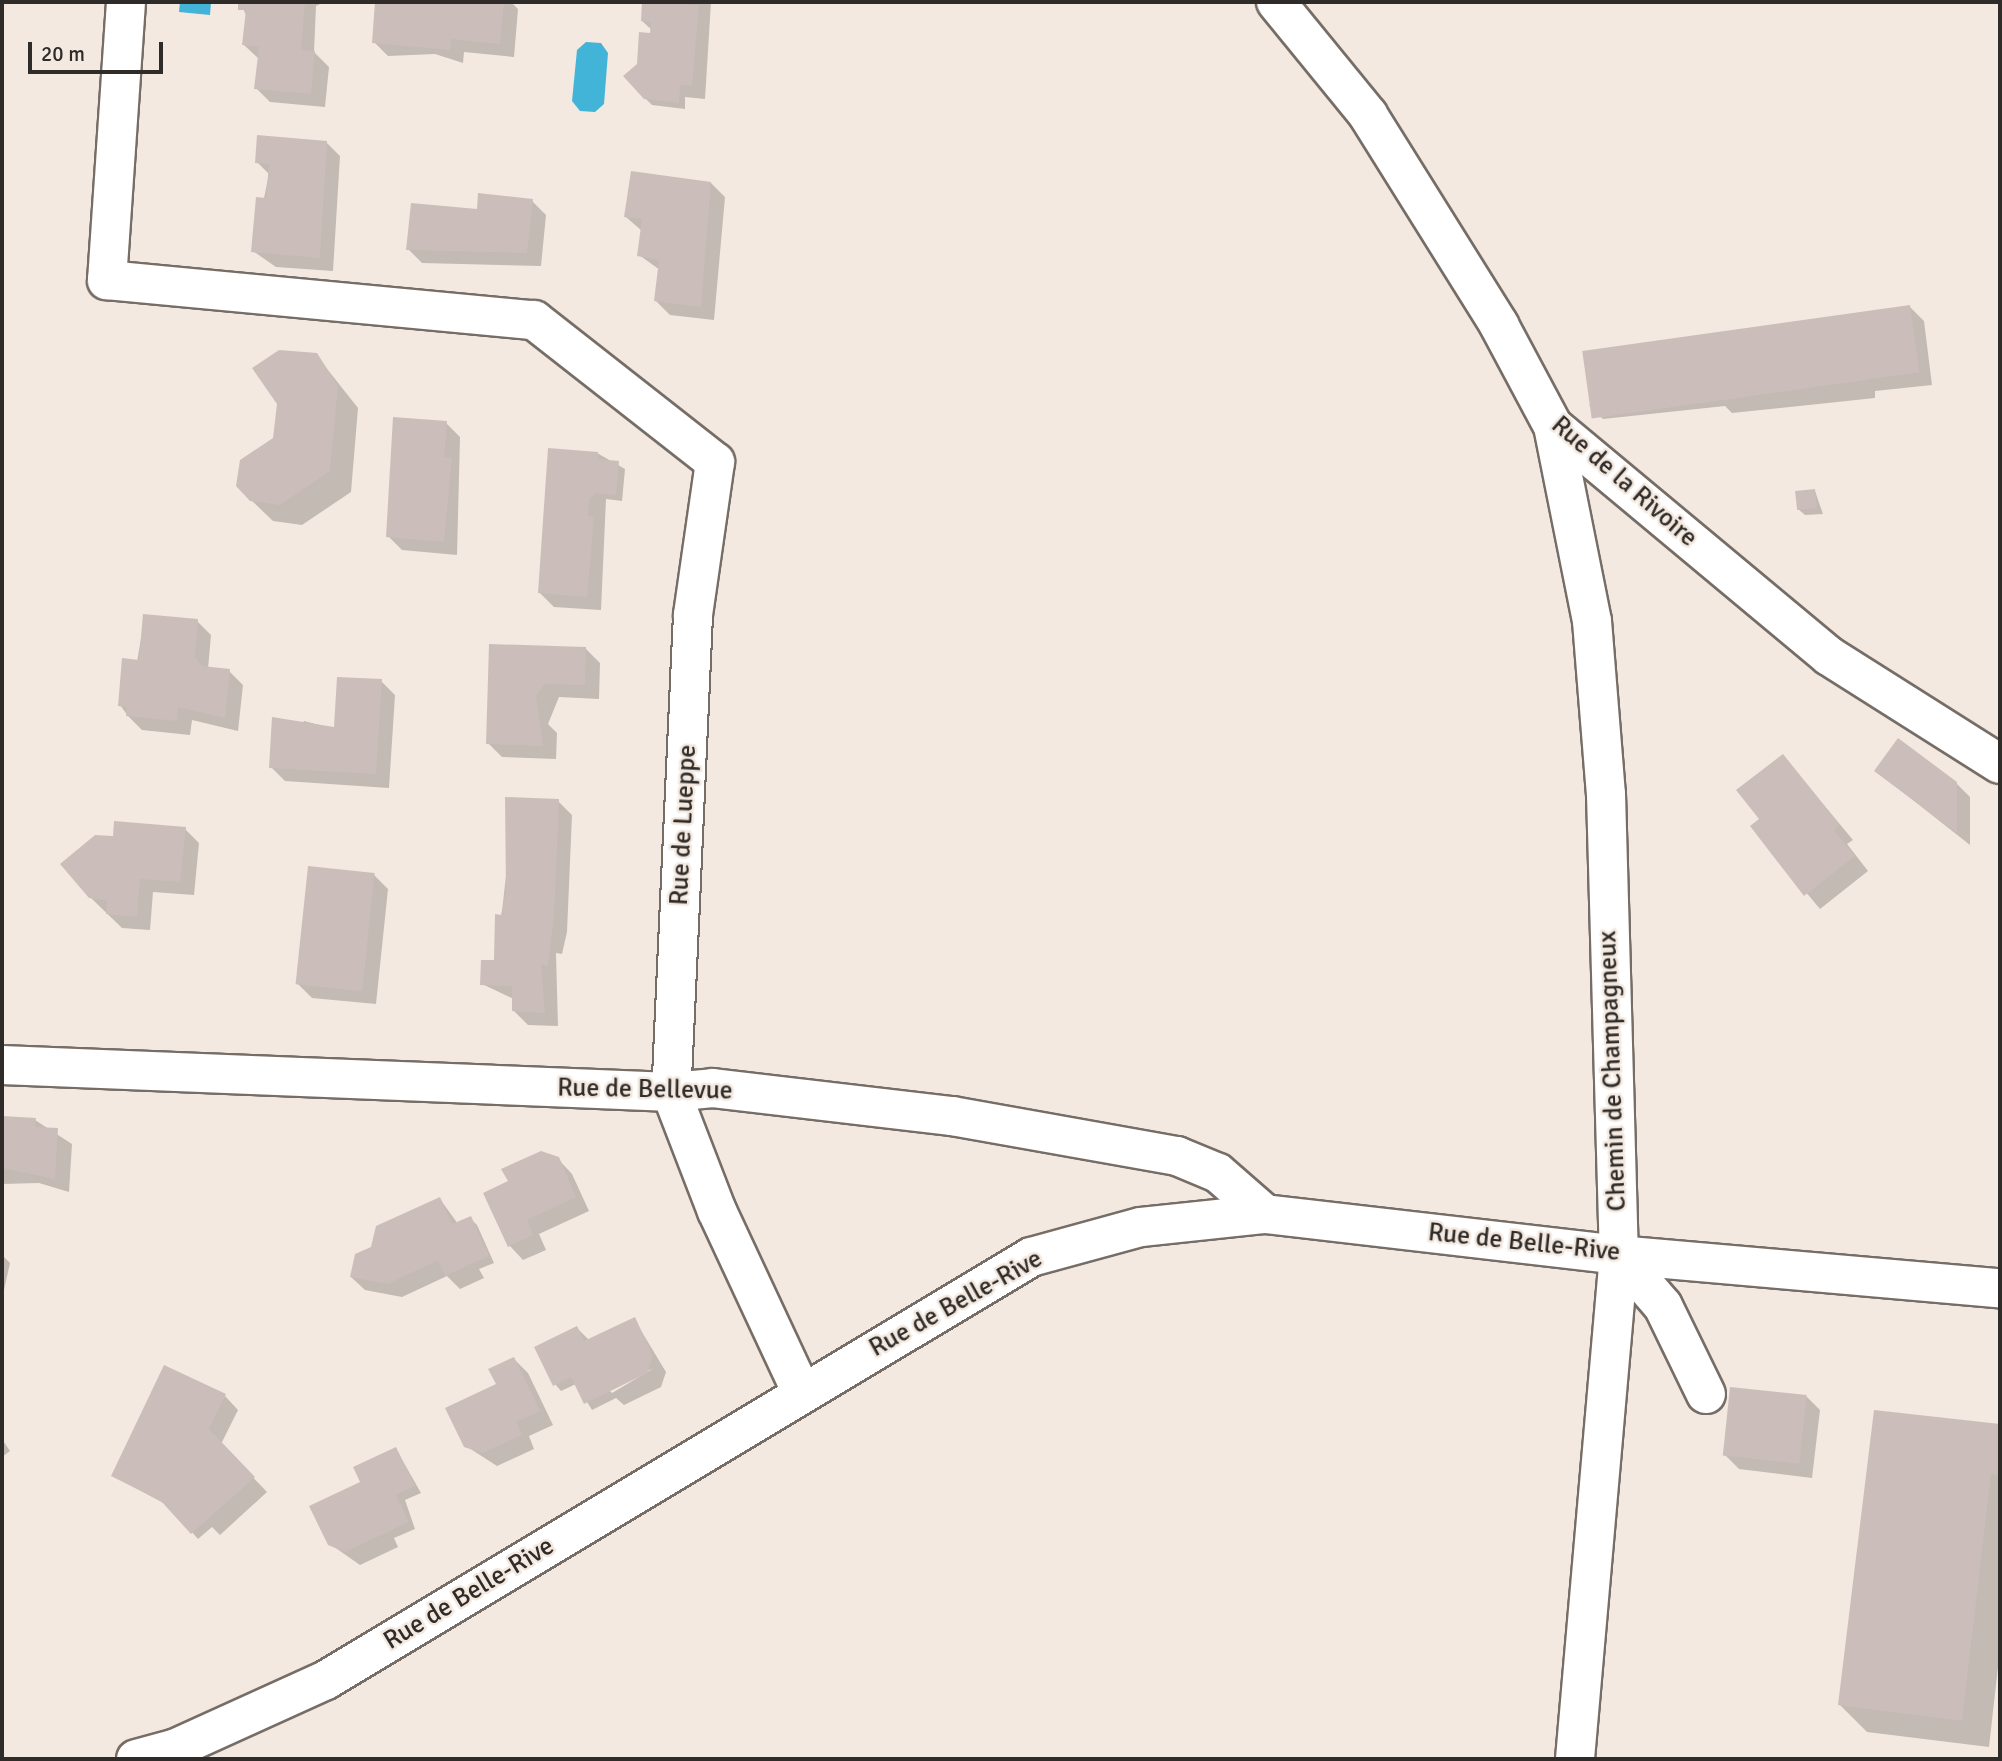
<!DOCTYPE html>
<style>
body{margin:0}
#map{position:relative;width:2002px;height:1761px;overflow:hidden;background:#f3e9e0;font-family:Signika,sans-serif}
div>[style]{position:absolute}
.water>*{inset:0;background:#41b4d8}
.shadow>*{inset:0;background:#0003}
.building>*{inset:0;background:#cbbeba;transform-origin:0 0}
.roads{filter:drop-shadow(2px 0 #766d66) drop-shadow(-2px 0 #766d66) drop-shadow(0 2px #766d66) drop-shadow(0 -2px #766d66)}
.minor>*{height:38px;margin:-19px;padding:0 19px;transform-origin:19px;border-radius:19px;background:#fff}
span{translate:-50% -50%;white-space:nowrap;text-align:center;line-height:1.15;-webkit-text-stroke:5px #f3e9e0;paint-order:stroke}
.street-label{font-size:26px;color:#2f2b28}
.frame{position:absolute;inset:0;border:4px solid #2f2b28;pointer-events:none}
.scale{position:absolute;left:28px;top:42px;width:135px;height:32px;box-sizing:border-box;border:4px solid #2f2b28;border-top:0;padding-left:9px;font-size:21px;line-height:24px;white-space:nowrap;color:#2f2b28;-webkit-text-stroke:5px #f3e9e0;paint-order:stroke}
</style>
<div id="map">
<div class="water">
<div style="clip-path:polygon(180px 2px,211px 2px,210px 15px,179px 12px)"></div>
<div style="clip-path:polygon(586px 42px,601px 43px,608px 53px,604px 104px,595px 112px,580px 111px,572px 101px,577px 50px)"></div>
</div>
<div class="shadow">
<div style="clip-path:polygon(240px 2px,324px 2px,316px 6px,314px 52px,329px 67px,325px 107px,270px 102px,256px 88px,259px 59px,244px 45px,247px 17px)"></div>
<div style="clip-path:polygon(377px 2px,511px 2px,518px 9px,514px 57px,464px 52px,463px 63px,435px 54px,388px 56px,374px 42px)"></div>
<div style="clip-path:polygon(646px 2px,711px 2px,705px 99px,685px 97px,685px 109px,652px 105px,645px 98px,652px 30px,642px 21px)"></div>
<div style="clip-path:polygon(326px 142px,340px 156px,333px 271px,276px 267px,253px 251px,269px 174px,257px 162px)"></div>
<div style="clip-path:polygon(711px 183px,725px 197px,714px 320px,670px 315px,656px 301px,660px 270px,639px 255px,642px 231px,626px 217px)"></div>
<div style="clip-path:polygon(532px 201px,546px 215px,541px 266px,422px 263px,408px 249px,478px 211px)"></div>
<div style="clip-path:polygon(1910px 307px,1924px 321px,1932px 385px,1875px 391px,1875px 398px,1732px 413px,1725px 406px,1603px 419px,1589px 405px)"></div>
<div style="clip-path:polygon(316px 355px,358px 408px,351px 492px,302px 525px,273px 521px,251px 500px)"></div>
<div style="clip-path:polygon(446px 423px,460px 437px,457px 555px,402px 550px,388px 536px)"></div>
<div style="clip-path:polygon(597px 453px,625px 469px,622px 501px,606px 499px,601px 610px,554px 607px,540px 593px)"></div>
<div style="clip-path:polygon(1815px 491px,1823px 514px,1805px 515px,1798px 509px)"></div>
<div style="clip-path:polygon(145px 615px,197px 621px,211px 635px,208px 669px,229px 671px,243px 685px,238px 731px,192px 720px,190px 735px,142px 730px,128px 716px,120px 705px,137px 662px)"></div>
<div style="clip-path:polygon(491px 646px,586px 649px,600px 663px,599px 699px,559px 697px,548px 724px,557px 733px,556px 759px,502px 757px,488px 743px)"></div>
<div style="clip-path:polygon(381px 681px,395px 695px,389px 788px,285px 781px,271px 767px,304px 721px,335px 729px)"></div>
<div style="clip-path:polygon(1783px 756px,1853px 840px,1847px 844px,1868px 871px,1820px 909px,1785px 867px,1763px 820px)"></div>
<div style="clip-path:polygon(1876px 771px,1956px 783px,1970px 797px,1970px 845px)"></div>
<div style="clip-path:polygon(506px 798px,558px 801px,572px 815px,567px 932px,562px 954px,556px 953px,558px 1026px,528px 1025px,514px 1011px,514px 999px,482px 984px,496px 965px,509px 849px)"></div>
<div style="clip-path:polygon(185px 829px,199px 843px,194px 895px,153px 892px,150px 930px,122px 928px,90px 897px,115px 838px)"></div>
<div style="clip-path:polygon(374px 875px,388px 889px,376px 1004px,312px 998px,298px 984px)"></div>
<div style="clip-path:polygon(2px 1118px,35px 1120px,72px 1144px,69px 1192px,39px 1183px,2px 1184px)"></div>
<div style="clip-path:polygon(558px 1159px,572px 1174px,589px 1211px,539px 1234px,546px 1250px,523px 1260px,510px 1246px,485px 1193px)"></div>
<div style="clip-path:polygon(440px 1199px,458px 1224px,470px 1218px,477px 1225px,494px 1263px,479px 1269px,484px 1278px,460px 1289px,447px 1276px,402px 1297px,365px 1290px,351px 1277px,373px 1248px)"></div>
<div style="clip-path:polygon(2px 1255px,10px 1263px,2px 1299px)"></div>
<div style="clip-path:polygon(evenodd,634px 1319px,666px 1372px,661px 1387px,624px 1405px,616px 1398px,592px 1410px,576px 1384px,561px 1391px,555px 1384px,577px 1328px,589px 1340px,634px 1319px,654px 1368px,612px 1393px,609px 1390px,654px 1368px)"></div>
<div style="clip-path:polygon(514px 1359px,528px 1373px,553px 1425px,529px 1436px,534px 1449px,497px 1466px,466px 1446px)"></div>
<div style="clip-path:polygon(225px 1396px,238px 1410px,221px 1444px,267px 1492px,220px 1535px,212px 1527px,198px 1539px,169px 1506px,113px 1476px)"></div>
<div style="clip-path:polygon(1806px 1396px,1820px 1410px,1812px 1478px,1739px 1469px,1725px 1455px)"></div>
<div style="clip-path:polygon(1875px 1411px,2000px 1426px,2000px 1649px,1989px 1747px,1867px 1732px,1840px 1705px)"></div>
<div style="clip-path:polygon(2px 1439px,10px 1451px,2px 1457px)"></div>
<div style="clip-path:polygon(396px 1449px,421px 1493px,405px 1500px,415px 1529px,394px 1538px,398px 1547px,360px 1565px,330px 1544px,362px 1483px)"></div>
</div>
<div class="building">
<div style="clip-path:polygon(238px 2px,305px 2px,301px 50px,315px 51px,311px 94px,254px 89px,259px 47px,242px 45px,246px 10px,238px 10px)"></div>
<div style="clip-path:polygon(375px 2px,504px 2px,500px 44px,451px 39px,450px 50px,372px 43px)"></div>
<div style="clip-path:polygon(642px 2px,699px 5px,692px 86px,680px 85px,679px 103px,644px 99px,623px 76px,637px 64px,639px 32px,650px 33px,651px 22px,641px 21px)"></div>
<div style="clip-path:polygon(257px 135px,327px 141px,320px 258px,251px 252px,256px 197px,266px 198px,269px 164px,255px 163px)"></div>
<div style="clip-path:polygon(631px 171px,711px 182px,701px 307px,654px 301px,659px 260px,637px 256px,642px 219px,624px 217px)"></div>
<div style="clip-path:polygon(478px 193px,533px 199px,527px 253px,406px 250px,411px 203px,477px 209px)"></div>
<div style="left:1910px;top:305px;width:68px;height:331px;rotate:82deg"></div>
<div style="clip-path:polygon(279px 350px,317px 353px,338px 386px,330px 471px,280px 505px,250px 501px,236px 486px,240px 460px,273px 438px,277px 404px,252px 368px)"></div>
<div style="clip-path:polygon(393px 417px,447px 421px,444px 457px,452px 458px,444px 542px,386px 537px)"></div>
<div style="clip-path:polygon(548px 448px,598px 452px,598px 459px,619px 461px,616px 495px,595px 493px,589px 500px,588px 516px,594px 517px,587px 597px,538px 593px)"></div>
<div style="left:1815px;top:489px;width:19px;height:20px;rotate:84deg"></div>
<div style="clip-path:polygon(143px 614px,198px 619px,195px 657px,202px 666px,230px 669px,225px 718px,178px 707px,177px 721px,126px 716px,127px 707px,118px 706px,122px 658px,139px 660px)"></div>
<div style="clip-path:polygon(489px 644px,586px 647px,585px 685px,545px 684px,536px 696px,543px 746px,486px 744px)"></div>
<div style="clip-path:polygon(337px 677px,382px 679px,376px 774px,269px 768px,272px 717px,334px 727px)"></div>
<div style="clip-path:polygon(1898px 738px,1957px 782px,1957px 833px,1874px 771px)"></div>
<div style="clip-path:polygon(1783px 754px,1840px 825px,1834px 830px,1855px 856px,1804px 896px,1750px 826px,1759px 819px,1736px 790px)"></div>
<div style="clip-path:polygon(505px 797px,559px 799px,554px 917px,548px 965px,541px 965px,545px 1013px,512px 1011px,512px 986px,480px 985px,481px 960px,494px 960px,495px 914px,501px 915px,506px 892px)"></div>
<div style="clip-path:polygon(114px 821px,186px 827px,180px 882px,140px 879px,137px 917px,106px 914px,107px 900px,89px 898px,60px 864px,95px 835px,113px 836px)"></div>
<div style="left:308px;top:866px;width:67px;height:119px;rotate:6deg"></div>
<div style="clip-path:polygon(2px 1116px,36px 1118px,35px 1127px,58px 1128px,55px 1179px,2px 1168px)"></div>
<div style="clip-path:polygon(541px 1151px,559px 1157px,576px 1197px,527px 1220px,533px 1235px,508px 1247px,483px 1193px,508px 1181px,501px 1169px)"></div>
<div style="clip-path:polygon(440px 1197px,452px 1224px,471px 1216px,489px 1256px,445px 1276px,438px 1260px,388px 1284px,350px 1277px,355px 1254px,371px 1247px,376px 1226px)"></div>
<div style="clip-path:polygon(635px 1317px,653px 1356px,647px 1373px,584px 1404px,571px 1377px,553px 1386px,534px 1347px,577px 1326px,584px 1341px)"></div>
<div style="clip-path:polygon(514px 1357px,540px 1411px,516px 1422px,522px 1435px,482px 1453px,464px 1447px,445px 1408px,496px 1384px,488px 1369px)"></div>
<div style="clip-path:polygon(164px 1365px,226px 1394px,209px 1429px,255px 1477px,191px 1534px,161px 1501px,111px 1476px)"></div>
<div style="left:1730px;top:1387px;width:77px;height:69px;rotate:6deg"></div>
<div style="clip-path:polygon(1874px 1410px,2000px 1424px,2000px 1475px,1991px 1474px,1962px 1721px,1838px 1705px)"></div>
<div style="clip-path:polygon(396px 1447px,415px 1486px,396px 1495px,409px 1522px,345px 1552px,328px 1545px,309px 1506px,360px 1482px,353px 1467px)"></div>
</div>
<div class="roads">
<div class="minor">
<div style="left:126px;top:2px;width:279px;rotate:93.9deg"></div>
<div style="left:107px;top:280px;width:429px;rotate:5.4deg"></div>
<div style="left:534px;top:320px;width:230px;rotate:38.1deg"></div>
<div style="left:715px;top:462px;width:155px;rotate:98.2deg"></div>
<div style="left:693px;top:615px;width:478px;rotate:92.6deg"></div>
<div style="left:671px;top:1092px;width:128px;rotate:68.9deg"></div>
<div style="left:717px;top:1211px;width:199px;rotate:65deg"></div>
<div style="left:1276px;top:2px;width:146px;rotate:50.8deg"></div>
<div style="left:1368px;top:115px;width:248px;rotate:58deg"></div>
<div style="left:1499px;top:325px;width:115px;rotate:61.9deg"></div>
<div style="left:1553px;top:426px;width:359px;rotate:39.8deg"></div>
<div style="left:1829px;top:656px;width:202px;rotate:32.3deg"></div>
<div style="left:1553px;top:426px;width:199px;rotate:78.7deg"></div>
<div style="left:1592px;top:621px;width:174px;rotate:85.4deg"></div>
<div style="left:1606px;top:794px;width:461px;rotate:88.4deg"></div>
<div style="left:1619px;top:1255px;width:506px;rotate:94.99deg"></div>
<div style="left:2px;top:1065px;width:670px;rotate:2.31deg"></div>
<div style="left:671px;top:1092px;width:42px;rotate:-5.4deg"></div>
<div style="left:713px;top:1088px;width:241px;rotate:6.7deg"></div>
<div style="left:952px;top:1116px;width:229px;rotate:10.1deg"></div>
<div style="left:1177px;top:1156px;width:44px;rotate:22.5deg"></div>
<div style="left:1218px;top:1173px;width:62px;rotate:41.1deg"></div>
<div style="left:1619px;top:1255px;width:67px;rotate:49.2deg"></div>
<div style="left:1663px;top:1306px;width:98px;rotate:64deg"></div>
<div style="left:136px;top:1759px;width:39px;rotate:-15deg"></div>
<div style="left:174px;top:1749px;width:167px;rotate:-24.4deg"></div>
<div style="left:326px;top:1680px;width:822px;rotate:-30.96deg"></div>
<div style="left:1031px;top:1257px;width:114px;rotate:-15.3deg"></div>
<div style="left:1141px;top:1227px;width:125px;rotate:-6deg"></div>
<div style="left:1265px;top:1214px;width:356px;rotate:6.6deg"></div>
<div style="left:1619px;top:1255px;width:382px;rotate:5deg"></div>
</div>
</div>
<div class="street-label">
<span style="left:1624px;top:482px;rotate:41deg">Rue de la Rivoire</span>
<span style="left:684px;top:825px;rotate:-87deg">Rue de Lueppe</span>
<span style="left:1613px;top:1071px;rotate:-92deg">Chemin de Champagneux</span>
<span style="left:645px;top:1090px;rotate:1deg">Rue de Bellevue</span>
<span style="left:1524px;top:1243px;rotate:6deg">Rue de Belle-Rive</span>
<span style="left:956px;top:1304px;rotate:-29deg">Rue de Belle-Rive</span>
<span style="left:469px;top:1594px;rotate:-31deg">Rue de Belle-Rive</span>
</div>
<div class="frame"></div>
<div class="scale">20 m</div>
</div>
